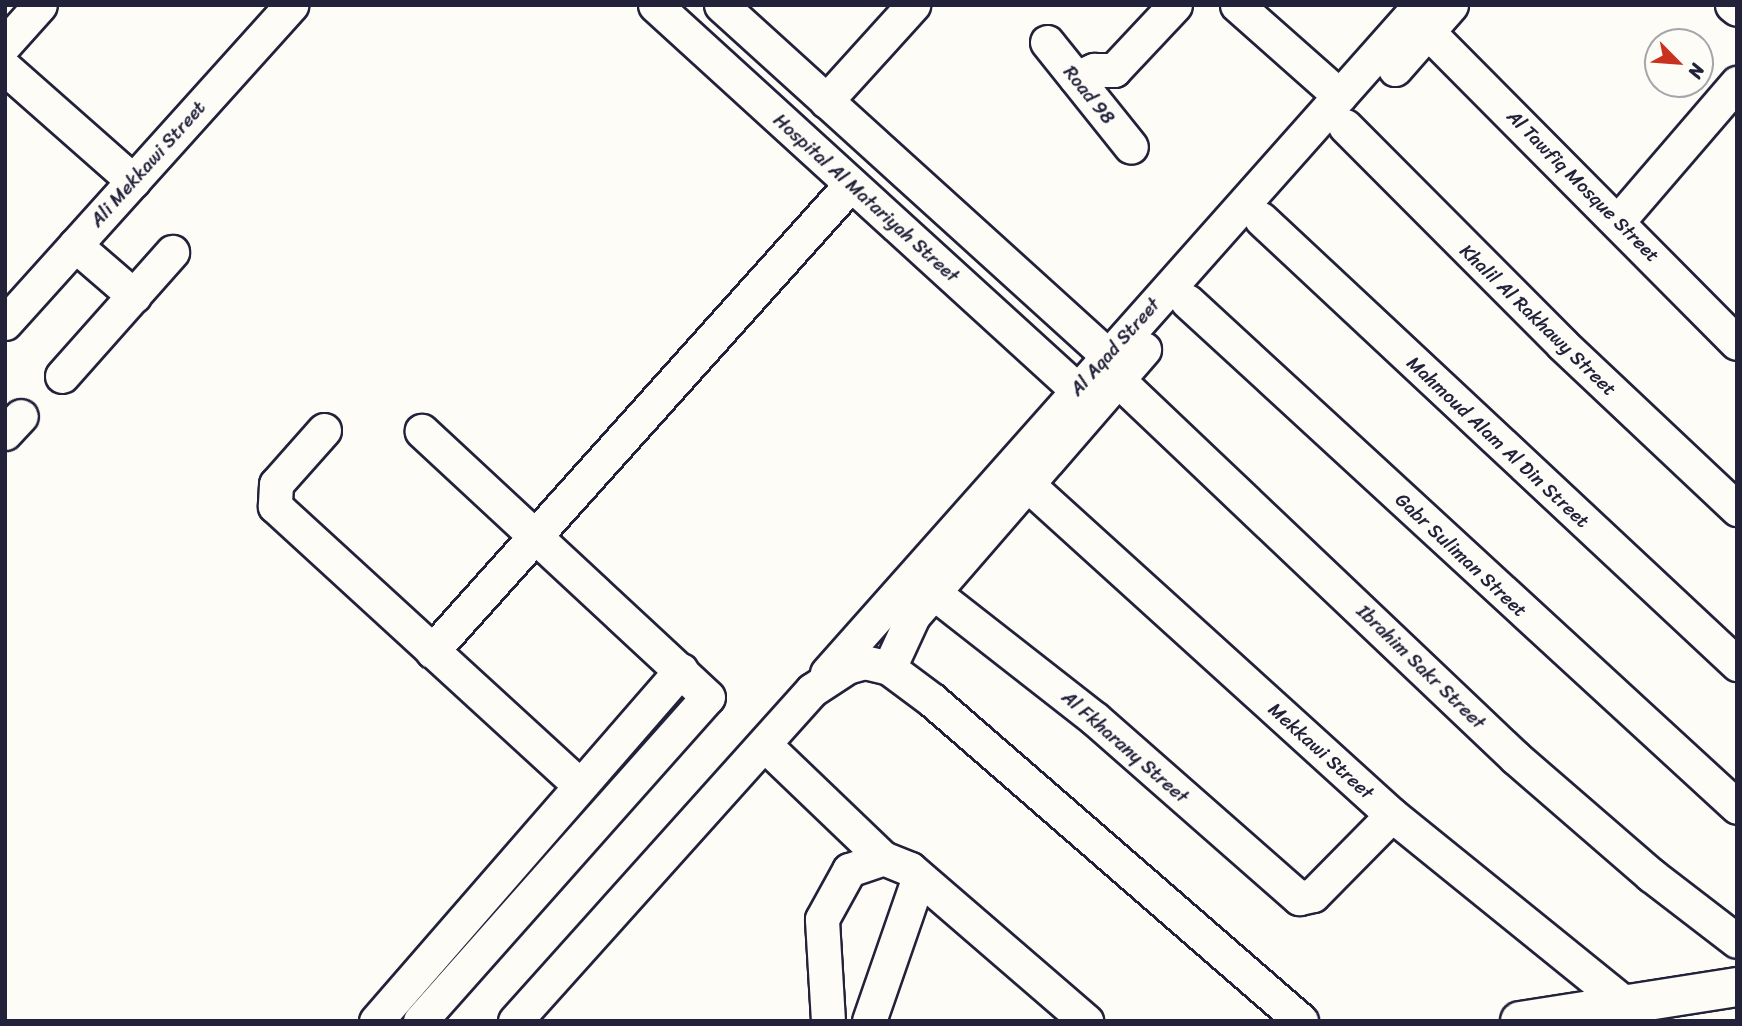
<!DOCTYPE html>
<style>
body{margin:0}
#map{position:relative;width:1742px;height:1026px;overflow:hidden;background:#fdfcf7;font-family:Sriracha,sans-serif}
div>[style]{position:absolute}
.roads{filter:drop-shadow(2px 0 #22223b) drop-shadow(-2px 0 #22223b) drop-shadow(0 2px #22223b) drop-shadow(0 -2px #22223b)}
.minor>*{height:33px;margin:-16.5px;padding:0 16.5px;transform-origin:16.5px;border-radius:16.5px;background:#fdfcf7}
.major>*{height:38px;margin:-19px;padding:0 19px;transform-origin:19px;border-radius:19px;background:#fdfcf7}
span{translate:-50% -50%;white-space:nowrap;text-align:center;line-height:1.15;-webkit-text-stroke:5px #fdfcf7;paint-order:stroke}
.street-label{font-size:19px;color:#22223b}
.frame{position:absolute;inset:0;border:7px solid #22223b;pointer-events:none}
.north{position:absolute;left:1644px;top:28px;width:70px;height:70px;box-sizing:border-box;background:#fdfcf7;border:2px solid #a5a5ac;border-radius:50%;rotate:115deg;font-size:19px;font-weight:700;line-height:28px;text-align:center;color:#22223b}
.north::after{content:'';display:block;margin:auto;width:24px;height:32px;background:#c8321e;clip-path:polygon(50% 0,100% 100%,50% 72%,0 100%)}
</style>
<div id="map">
<div class="roads">
<div class="minor">
<div style="left:655px;top:5px;width:571px;rotate:42.37deg"></div>
<div style="left:721px;top:5px;width:521px;rotate:42.2deg"></div>
<div style="left:1237px;top:5px;width:137px;rotate:41.5deg"></div>
<div style="left:1732px;top:5px;width:6px;rotate:39deg"></div>
<div style="left:1428px;top:32px;width:438px;rotate:45.2deg"></div>
<div style="left:1047px;top:42px;width:134px;rotate:51.3deg"></div>
<div style="left:5px;top:44px;width:52px;rotate:-48.1deg"></div>
<div style="left:5px;top:68px;width:171px;rotate:41.4deg"></div>
<div style="left:1395px;top:69px;width:85px;rotate:-48.8deg"></div>
<div style="left:1076px;top:78px;width:20px;rotate:-24deg"></div>
<div style="left:1094px;top:70px;width:20px"></div>
<div style="left:1114px;top:70px;width:89px;rotate:-46.8deg"></div>
<div style="left:826px;top:101px;width:130px;rotate:-47.8deg"></div>
<div style="left:1345px;top:126px;width:308px;rotate:45.1deg"></div>
<div style="left:1562px;top:344px;width:241px;rotate:43.3deg"></div>
<div style="left:1261px;top:219px;width:652px;rotate:43.07deg"></div>
<div style="left:1619px;top:220px;width:181px;rotate:-49.3deg"></div>
<div style="left:75px;top:245px;width:78px;rotate:40.8deg"></div>
<div style="left:1187px;top:301px;width:747px;rotate:42.61deg"></div>
<div style="left:5px;top:323px;width:428px;rotate:-48deg"></div>
<div style="left:62px;top:376px;width:166px;rotate:-48.4deg"></div>
<div style="left:1117px;top:379px;width:550px;rotate:43.53deg"></div>
<div style="left:1516px;top:758px;width:179px;rotate:40.9deg"></div>
<div style="left:1651px;top:875px;width:108px;rotate:37.5deg"></div>
<div style="left:324px;top:430px;width:72px;rotate:131.6deg"></div>
<div style="left:276px;top:484px;width:22px;rotate:93deg"></div>
<div style="left:275px;top:506px;width:411px;rotate:42.5deg"></div>
<div style="left:5px;top:433px;width:23px;rotate:-47deg"></div>
<div style="left:1027px;top:484px;width:493px;rotate:42.2deg"></div>
<div style="left:1392px;top:815px;width:302px;rotate:39deg"></div>
<div style="left:934px;top:593px;width:203px;rotate:38deg"></div>
<div style="left:1094px;top:718px;width:273px;rotate:41.3deg"></div>
<div style="left:1299px;top:898px;width:14px;rotate:-12deg"></div>
<div style="left:1313px;top:895px;width:112px;rotate:-45.4deg"></div>
<div style="left:432px;top:651px;width:627px;rotate:-48.1deg"></div>
<div style="left:889px;top:668px;width:57px;rotate:-65.2deg"></div>
<div style="left:913px;top:616px;width:353px;rotate:-49.1deg"></div>
<div style="left:827px;top:673px;width:893px;rotate:-48.4deg"></div>
<div style="left:764px;top:744px;width:165px;rotate:43.8deg"></div>
<div style="left:376px;top:1021px;width:465px;rotate:-49deg"></div>
<div style="left:420px;top:1021px;width:433px;rotate:-48.4deg"></div>
<div style="left:708px;top:697px;width:391px;rotate:-137.1deg"></div>
<div style="left:515px;top:1021px;width:445px;rotate:-48.1deg"></div>
<div style="left:812px;top:690px;width:42px;rotate:-33.3deg"></div>
<div style="left:847px;top:667px;width:18px;rotate:-16deg"></div>
<div style="left:864px;top:662px;width:26px;rotate:13deg"></div>
<div style="left:889px;top:668px;width:54px;rotate:36.7deg"></div>
<div style="left:932px;top:700px;width:489px;rotate:41deg"></div>
<div style="left:828px;top:1021px;width:102px;rotate:-93.4deg"></div>
<div style="left:822px;top:919px;width:56px;rotate:-61.1deg"></div>
<div style="left:849px;top:870px;width:36px;rotate:-19deg"></div>
<div style="left:883px;top:858px;width:29px;rotate:22deg"></div>
<div style="left:910px;top:869px;width:233px;rotate:40.8deg"></div>
<div style="left:869px;top:1021px;width:152px;rotate:-70.9deg"></div>
</div>
<div class="major">
<div style="left:1520px;top:1021px;width:220px;rotate:-8.9deg"></div>
</div>
</div>
<div class="street-label">
<span style="left:1089px;top:95px;rotate:51deg">Road 98</span>
<span style="left:148px;top:164px;rotate:-48deg">Ali Mekkawi Street</span>
<span style="left:1583px;top:186px;rotate:45deg">Al Tawfiq Mosque Street</span>
<span style="left:866px;top:198px;rotate:42deg">Hospital Al Matariyah Street</span>
<span style="left:1538px;top:320px;rotate:44deg">Khalil Al Rakhawy Street</span>
<span style="left:1115px;top:347px;rotate:-48deg">Al Aqad Street</span>
<span style="left:1498px;top:442px;rotate:43deg">Mahmoud Alam Al Din Street</span>
<span style="left:1461px;top:555px;rotate:43deg">Gabr Suliman Street</span>
<span style="left:1421px;top:667px;rotate:44deg">Ibrahim Sakr Street</span>
<span style="left:1125px;top:747px;rotate:41deg">Al Fkharany Street</span>
<span style="left:1321px;top:751px;rotate:42deg">Mekkawi Street</span>
</div>
<div class="frame"></div>
<div class="north">N</div>
</div>
